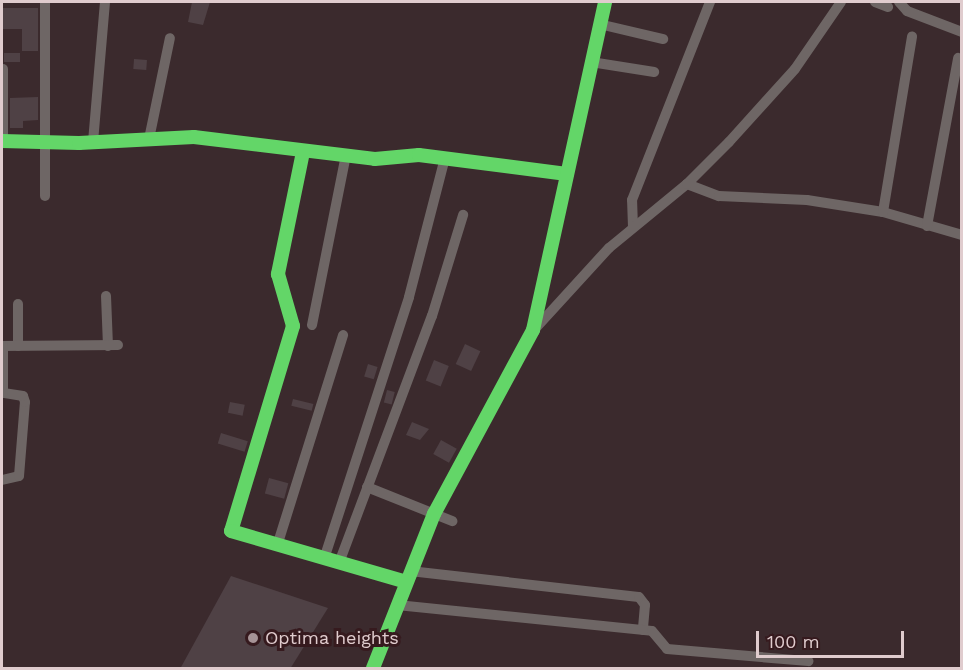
<!DOCTYPE html>
<style>
body{margin:0}
#map{position:relative;width:963px;height:670px;overflow:hidden;background:#3b2a2d;font-family:"Work Sans",sans-serif}
div>[style]{position:absolute}
.building>*{inset:0;background:#4f4145;transform-origin:0 0}
.street>*{height:10px;margin:-5px;padding:0 5px;transform-origin:5px;border-radius:5px;background:#6e6665}
.fast>*{height:14px;margin:-7px;padding:0 7px;transform-origin:7px;border-radius:7px;background:#63d668}
.dots>*{width:16px;height:16px;translate:-50% -50%;box-sizing:border-box;border:3px solid #361a1e;border-radius:50%}
span{translate:-50% -50%;white-space:nowrap;text-align:center;line-height:1.15;-webkit-text-stroke:6px #361a1e;paint-order:stroke}
.poi-label{font-size:18px;color:#e0ccce}
.left{translate:0 -50%;text-align:left}
.frame{position:absolute;inset:0;border:3px solid #e0ccce;pointer-events:none}
.scale{position:absolute;left:756px;top:631px;width:148px;height:27px;box-sizing:border-box;border:3px solid #e0ccce;border-top:0;padding-left:8px;font-size:18px;line-height:21px;white-space:nowrap;color:#e0ccce;-webkit-text-stroke:4px #361a1e;paint-order:stroke}
</style>
<div id="map">
<div class="building">
<div style="clip-path:polygon(192px 2px,210px 2px,203px 25px,188px 22px)"></div>
<div style="clip-path:polygon(3px 8px,38px 8px,38px 51px,22px 51px,22px 29px,2px 29px)"></div>
<div style="left:4px;top:53px;width:16px;height:9px"></div>
<div style="left:134px;top:59px;width:13px;height:10px;rotate:4deg"></div>
<div style="clip-path:polygon(38px 97px,38px 120px,23px 121px,23px 128px,10px 128px,10px 98px)"></div>
<div style="left:465px;top:344px;width:17px;height:22px;rotate:25deg"></div>
<div style="left:434px;top:360px;width:16px;height:22px;rotate:22deg"></div>
<div style="left:368px;top:364px;width:10px;height:13px;rotate:17deg"></div>
<div style="left:387px;top:390px;width:8px;height:13px;rotate:14deg"></div>
<div style="left:293px;top:399px;width:21px;height:7px;rotate:14deg"></div>
<div style="left:230px;top:402px;width:15px;height:11px;rotate:11deg"></div>
<div style="clip-path:polygon(412px 422px,429px 429px,420px 440px,406px 435px)"></div>
<div style="left:221px;top:433px;width:28px;height:11px;rotate:17deg"></div>
<div style="left:441px;top:440px;width:18px;height:16px;rotate:29deg"></div>
<div style="left:269px;top:478px;width:20px;height:16px;rotate:15deg"></div>
<div style="clip-path:polygon(231px 576px,328px 608px,290px 669px,180px 669px)"></div>
</div>
<div class="street">
<div style="left:875px;top:2px;width:14px;rotate:21deg"></div>
<div style="left:899px;top:2px;width:12px;rotate:48deg"></div>
<div style="left:907px;top:11px;width:59px;rotate:20.9deg"></div>
<div style="left:599px;top:24px;width:66px;rotate:13.2deg"></div>
<div style="left:591px;top:62px;width:64px;rotate:9deg"></div>
<div style="left:3px;top:69px;width:72px;rotate:90deg"></div>
<div style="left:149px;top:139px;width:103px;rotate:-78.3deg"></div>
<div style="left:93px;top:142px;width:141px;rotate:-85.1deg"></div>
<div style="left:687px;top:184px;width:34px;rotate:21deg"></div>
<div style="left:719px;top:196px;width:88px;rotate:2.6deg"></div>
<div style="left:807px;top:200px;width:77px;rotate:9deg"></div>
<div style="left:883px;top:212px;width:82px;rotate:16.2deg"></div>
<div style="left:45px;top:196px;width:194px;rotate:-90deg"></div>
<div style="left:883px;top:212px;width:178px;rotate:-80.6deg"></div>
<div style="left:927px;top:226px;width:171px;rotate:-79.5deg"></div>
<div style="left:633px;top:227px;width:27px;rotate:-92deg"></div>
<div style="left:632px;top:200px;width:213px;rotate:-68.5deg"></div>
<div style="left:106px;top:296px;width:50px;rotate:87.7deg"></div>
<div style="left:18px;top:304px;width:42px;rotate:90deg"></div>
<div style="left:312px;top:325px;width:173px;rotate:-78.7deg"></div>
<div style="left:534px;top:330px;width:111px;rotate:-47.6deg"></div>
<div style="left:609px;top:248px;width:101px;rotate:-39.4deg"></div>
<div style="left:687px;top:184px;width:59px;rotate:-45deg"></div>
<div style="left:729px;top:142px;width:98px;rotate:-47.9deg"></div>
<div style="left:795px;top:69px;width:81px;rotate:-55.5deg"></div>
<div style="left:2px;top:346px;width:116px;rotate:-0.5deg"></div>
<div style="left:2px;top:480px;width:17px;rotate:-13deg"></div>
<div style="left:19px;top:476px;width:74px;rotate:-85.4deg"></div>
<div style="left:25px;top:402px;width:6px;rotate:-108deg"></div>
<div style="left:23px;top:396px;width:20px;rotate:-171deg"></div>
<div style="left:3px;top:393px;width:47px;rotate:-90deg"></div>
<div style="left:367px;top:487px;width:92px;rotate:21.8deg"></div>
<div style="left:277px;top:546px;width:221px;rotate:-72.6deg"></div>
<div style="left:324px;top:559px;width:275px;rotate:-72deg"></div>
<div style="left:409px;top:297px;width:144px;rotate:-75.5deg"></div>
<div style="left:339px;top:563px;width:264px;rotate:-69.4deg"></div>
<div style="left:432px;top:316px;width:106px;rotate:-72.9deg"></div>
<div style="left:410px;top:571px;width:230px;rotate:6.5deg"></div>
<div style="left:639px;top:597px;width:10px;rotate:53deg"></div>
<div style="left:645px;top:605px;width:25px;rotate:95deg"></div>
<div style="left:397px;top:605px;width:256px;rotate:5.8deg"></div>
<div style="left:652px;top:631px;width:23px;rotate:50deg"></div>
<div style="left:667px;top:649px;width:142px;rotate:4.9deg"></div>
</div>
<div class="fast">
<div style="left:2px;top:141px;width:77px;rotate:1.5deg"></div>
<div style="left:79px;top:143px;width:115px;rotate:-3deg"></div>
<div style="left:194px;top:137px;width:182px;rotate:6.9deg"></div>
<div style="left:375px;top:159px;width:44px;rotate:-5.2deg"></div>
<div style="left:419px;top:155px;width:149px;rotate:7.3deg"></div>
<div style="left:303px;top:152px;width:125px;rotate:101.6deg"></div>
<div style="left:278px;top:274px;width:54px;rotate:73.9deg"></div>
<div style="left:293px;top:326px;width:214px;rotate:106.8deg"></div>
<div style="left:231px;top:531px;width:182px;rotate:16.2deg"></div>
<div style="left:373px;top:668px;width:166px;rotate:-68.4deg"></div>
<div style="left:434px;top:514px;width:209px;rotate:-61.7deg"></div>
<div style="left:533px;top:330px;width:336px;rotate:-77.6deg"></div>
</div>
<div class="dots">
<div style="left:253px;top:638px;background:#a69396"></div>
</div>
<div class="poi-label">
<span class="left" style="left:265px;top:638px">Optima heights</span>
</div>
<div class="frame"></div>
<div class="scale">100 m</div>
</div>
